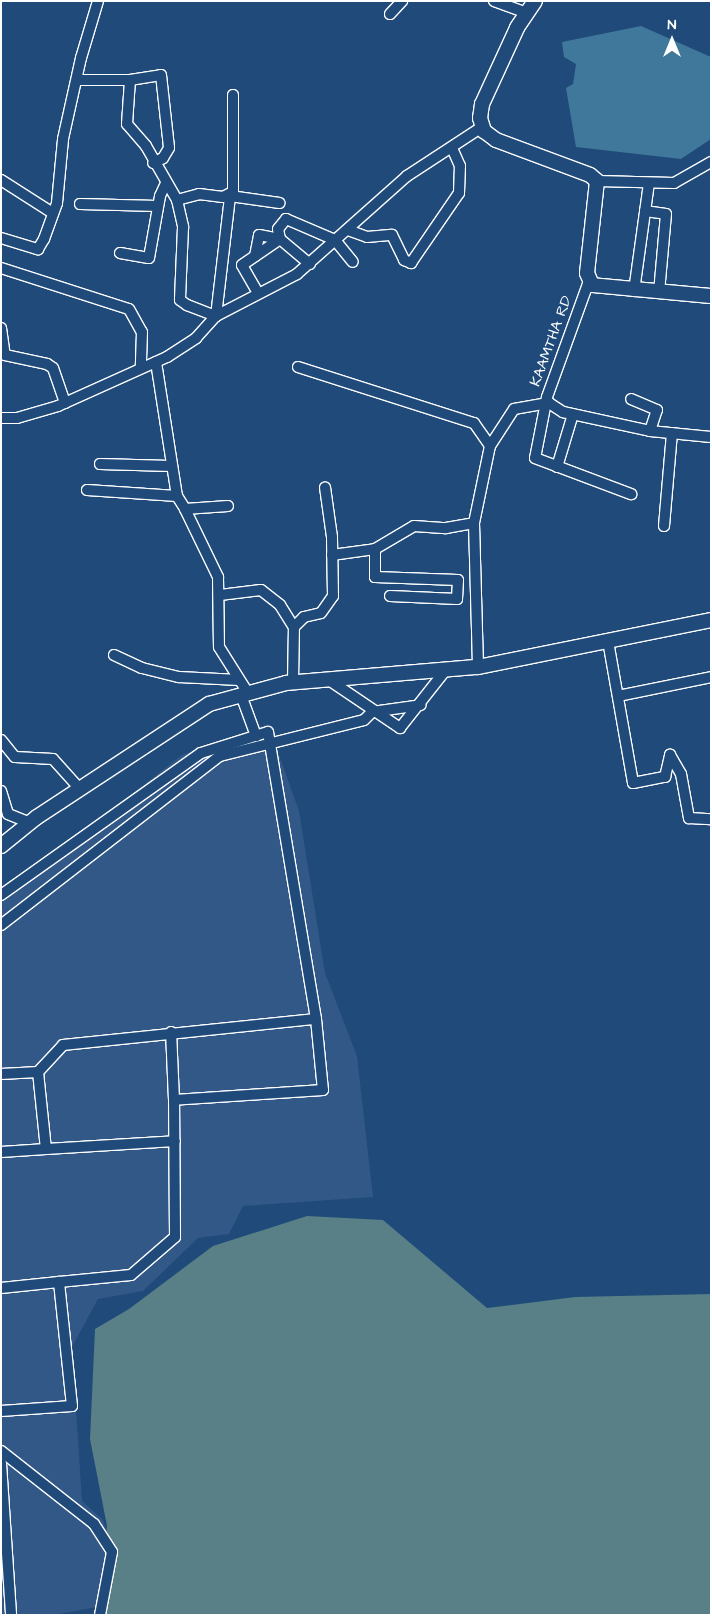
<!DOCTYPE html>
<style>
body{margin:0}
#map{position:relative;width:712px;height:1616px;overflow:hidden;background:#1f4a7a;font-family:"Architects Daughter",sans-serif}
div>[style]{position:absolute}
.built>*{inset:0;background:#325887}
.green>*{inset:0;background:#588086}
.water>*{inset:0;background:#40789b}
.roads{filter:drop-shadow(1px 0 #fff) drop-shadow(-1px 0 #fff) drop-shadow(0 1px #fff) drop-shadow(0 -1px #fff)}
.street>*{height:10px;margin:-5px;padding:0 5px;transform-origin:5px;border-radius:5px;background:#1f4a7a}
.secondary>*{height:14px;margin:-7px;padding:0 7px;transform-origin:7px;border-radius:7px;background:#1f4a7a}
span{translate:-50% -50%;white-space:nowrap;text-align:center;line-height:1.15;-webkit-text-stroke:4.5px #1f4a7a;paint-order:stroke}
.street-label{font-size:15px;color:#fff}
.frame{position:absolute;inset:0;border:2px solid #fff;pointer-events:none}
.north{position:absolute;left:647px;top:15px;width:50px;height:50px;-webkit-text-stroke:4px #1f4a7a;paint-order:stroke;rotate:0deg;font-size:14px;font-weight:700;line-height:20px;text-align:center;color:#fff}
.north::after{content:'';display:block;margin:auto;width:18px;height:22px;background:#fff;clip-path:polygon(50% 0,100% 100%,50% 72%,0 100%)}
</style>
<div id="map">
<div class="built">
<div style="clip-path:polygon(268px 724px,299px 811px,325px 973px,357px 1056px,373px 1197px,243px 1206px,229px 1234px,198px 1238px,143px 1291px,98px 1299px,72px 1347px,82px 1501px,103px 1520px,115px 1553px,102px 1606px,54px 1615px,1px 1615px,1px 896px,182px 755px)"></div>
</div>
<div class="green">
<div style="clip-path:polygon(307px 1216px,383px 1220px,487px 1308px,575px 1297px,711px 1294px,711px 1615px,100px 1615px,107px 1526px,90px 1439px,95px 1329px,129px 1309px,213px 1246px)"></div>
</div>
<div class="water">
<div style="clip-path:polygon(641px 26px,711px 57px,711px 139px,681px 159px,576px 147px,566px 88px,573px 84px,576px 64px,564px 57px,562px 42px)"></div>
</div>
<div class="roads">
<div class="street">
<div style="left:494px;top:1px;width:35px;rotate:20deg"></div>
<div style="left:390px;top:14px;width:18px;rotate:-47deg"></div>
<div style="left:77px;top:80px;width:53px"></div>
<div style="left:130px;top:80px;width:44px;rotate:93.9deg"></div>
<div style="left:127px;top:124px;width:29px;rotate:49deg"></div>
<div style="left:146px;top:146px;width:62px;rotate:60.1deg"></div>
<div style="left:177px;top:200px;width:28px;rotate:77deg"></div>
<div style="left:183px;top:227px;width:73px;rotate:92.4deg"></div>
<div style="left:180px;top:300px;width:9px;rotate:36deg"></div>
<div style="left:187px;top:305px;width:31px;rotate:21deg"></div>
<div style="left:216px;top:316px;width:121px;rotate:-83.3deg"></div>
<div style="left:230px;top:196px;width:50px;rotate:8deg"></div>
<div style="left:130px;top:80px;width:31px;rotate:-9deg"></div>
<div style="left:161px;top:75px;width:73px;rotate:83.7deg"></div>
<div style="left:169px;top:148px;width:12px;rotate:121deg"></div>
<div style="left:163px;top:158px;width:11px;rotate:153deg"></div>
<div style="left:1px;top:180px;width:59px;rotate:32.6deg"></div>
<div style="left:597px;top:181px;width:77px;rotate:1.5deg"></div>
<div style="left:674px;top:183px;width:43px;rotate:-29.6deg"></div>
<div style="left:177px;top:200px;width:23px;rotate:-15deg"></div>
<div style="left:199px;top:194px;width:24px;rotate:7deg"></div>
<div style="left:223px;top:197px;width:11px;rotate:-27deg"></div>
<div style="left:233px;top:192px;width:97px;rotate:-90deg"></div>
<div style="left:80px;top:204px;width:78px;rotate:1.5deg"></div>
<div style="left:645px;top:211px;width:21px;rotate:8deg"></div>
<div style="left:666px;top:214px;width:79px;rotate:95.1deg"></div>
<div style="left:348px;top:230px;width:20px;rotate:20deg"></div>
<div style="left:367px;top:237px;width:25px;rotate:-5deg"></div>
<div style="left:392px;top:235px;width:28px;rotate:64deg"></div>
<div style="left:404px;top:260px;width:8px;rotate:23deg"></div>
<div style="left:411px;top:263px;width:85px;rotate:-55.6deg"></div>
<div style="left:459px;top:193px;width:27px;rotate:-88deg"></div>
<div style="left:460px;top:166px;width:20px;rotate:-114deg"></div>
<div style="left:1px;top:238px;width:39px;rotate:17deg"></div>
<div style="left:38px;top:249px;width:12px;rotate:-59deg"></div>
<div style="left:44px;top:239px;width:38px;rotate:-70deg"></div>
<div style="left:57px;top:203px;width:64px;rotate:-84.6deg"></div>
<div style="left:63px;top:139px;width:83px;rotate:-77.5deg"></div>
<div style="left:81px;top:58px;width:59px;rotate:-73.4deg"></div>
<div style="left:120px;top:253px;width:29px;rotate:10deg"></div>
<div style="left:149px;top:258px;width:63px;rotate:-79.9deg"></div>
<div style="left:160px;top:196px;width:14px;rotate:-65deg"></div>
<div style="left:255px;top:256px;width:21px;rotate:-79deg"></div>
<div style="left:259px;top:235px;width:21px;rotate:11deg"></div>
<div style="left:280px;top:239px;width:10px;rotate:-101deg"></div>
<div style="left:278px;top:229px;width:13px;rotate:-51deg"></div>
<div style="left:286px;top:219px;width:53px;rotate:23.2deg"></div>
<div style="left:335px;top:240px;width:28px;rotate:51deg"></div>
<div style="left:1px;top:268px;width:134px;rotate:17.8deg"></div>
<div style="left:129px;top:309px;width:26px;rotate:61deg"></div>
<div style="left:142px;top:332px;width:36px;rotate:92deg"></div>
<div style="left:589px;top:281px;width:123px;rotate:109.9deg"></div>
<div style="left:547px;top:397px;width:62px;rotate:101.1deg"></div>
<div style="left:535px;top:458px;width:103px;rotate:20.6deg"></div>
<div style="left:634px;top:291px;width:109px;rotate:-82.1deg"></div>
<div style="left:258px;top:293px;width:32px;rotate:-120deg"></div>
<div style="left:242px;top:265px;width:46px;rotate:-34.4deg"></div>
<div style="left:280px;top:239px;width:39px;rotate:40deg"></div>
<div style="left:1px;top:328px;width:27px;rotate:82deg"></div>
<div style="left:5px;top:355px;width:43px;rotate:12.1deg"></div>
<div style="left:47px;top:364px;width:7px;rotate:34deg"></div>
<div style="left:53px;top:368px;width:37px;rotate:71deg"></div>
<div style="left:156px;top:362px;width:136px;rotate:81.1deg"></div>
<div style="left:177px;top:496px;width:15px;rotate:58deg"></div>
<div style="left:185px;top:509px;width:43px;rotate:-4deg"></div>
<div style="left:298px;top:367px;width:185px;rotate:17.7deg"></div>
<div style="left:474px;top:423px;width:28px;rotate:55deg"></div>
<div style="left:1px;top:418px;width:16px"></div>
<div style="left:17px;top:418px;width:43px;rotate:-16.3deg"></div>
<div style="left:58px;top:406px;width:120px;rotate:-24.2deg"></div>
<div style="left:167px;top:357px;width:35px;rotate:-33deg"></div>
<div style="left:196px;top:338px;width:30px;rotate:-48deg"></div>
<div style="left:216px;top:316px;width:91px;rotate:-27.4deg"></div>
<div style="left:297px;top:274px;width:147px;rotate:-41.7deg"></div>
<div style="left:407px;top:176px;width:90px;rotate:-33.2deg"></div>
<div style="left:650px;top:431px;width:61px;rotate:5.6deg"></div>
<div style="left:100px;top:464px;width:71px;rotate:1.6deg"></div>
<div style="left:557px;top:467px;width:55px;rotate:-73.2deg"></div>
<div style="left:87px;top:490px;width:90px;rotate:3.8deg"></div>
<div style="left:185px;top:509px;width:76px;rotate:64.1deg"></div>
<div style="left:218px;top:577px;width:70px;rotate:89.2deg"></div>
<div style="left:219px;top:647px;width:54px;rotate:57.8deg"></div>
<div style="left:474px;top:523px;width:144px;rotate:88.4deg"></div>
<div style="left:664px;top:526px;width:93px;rotate:-85.1deg"></div>
<div style="left:375px;top:549px;width:28px;rotate:90deg"></div>
<div style="left:375px;top:577px;width:83px;rotate:2.1deg"></div>
<div style="left:458px;top:580px;width:19px;rotate:93deg"></div>
<div style="left:457px;top:599px;width:67px;rotate:-177.4deg"></div>
<div style="left:332px;top:555px;width:43px;rotate:-7.9deg"></div>
<div style="left:375px;top:549px;width:45px;rotate:-30.5deg"></div>
<div style="left:414px;top:526px;width:32px;rotate:4deg"></div>
<div style="left:446px;top:528px;width:28px;rotate:-10deg"></div>
<div style="left:474px;top:523px;width:79px;rotate:-78.3deg"></div>
<div style="left:490px;top:446px;width:44px;rotate:-57deg"></div>
<div style="left:514px;top:409px;width:36px;rotate:-10deg"></div>
<div style="left:549px;top:403px;width:17px;rotate:33deg"></div>
<div style="left:563px;top:412px;width:89px;rotate:12.3deg"></div>
<div style="left:650px;top:431px;width:22px;rotate:-72deg"></div>
<div style="left:657px;top:410px;width:28px;rotate:-157deg"></div>
<div style="left:220px;top:595px;width:41px;rotate:-7deg"></div>
<div style="left:261px;top:590px;width:24px;rotate:38deg"></div>
<div style="left:280px;top:605px;width:26px;rotate:58deg"></div>
<div style="left:608px;top:641px;width:144px;rotate:80deg"></div>
<div style="left:633px;top:783px;width:33px;rotate:-11deg"></div>
<div style="left:665px;top:777px;width:23px;rotate:-77deg"></div>
<div style="left:670px;top:755px;width:22px;rotate:60deg"></div>
<div style="left:681px;top:774px;width:45px;rotate:79.7deg"></div>
<div style="left:689px;top:818px;width:22px;rotate:3deg"></div>
<div style="left:114px;top:655px;width:31px;rotate:25deg"></div>
<div style="left:142px;top:668px;width:38px;rotate:14deg"></div>
<div style="left:179px;top:677px;width:60px;rotate:2.9deg"></div>
<div style="left:329px;top:680px;width:86px;rotate:34.1deg"></div>
<div style="left:400px;top:728px;width:73px;rotate:-51.7deg"></div>
<div style="left:293px;top:682px;width:55px;rotate:-89deg"></div>
<div style="left:294px;top:627px;width:14px;rotate:-45deg"></div>
<div style="left:304px;top:617px;width:17px;rotate:-13deg"></div>
<div style="left:321px;top:613px;width:21px;rotate:-55deg"></div>
<div style="left:333px;top:596px;width:59px;rotate:-91deg"></div>
<div style="left:332px;top:537px;width:50px;rotate:-98deg"></div>
<div style="left:241px;top:695px;width:44px;rotate:69.9deg"></div>
<div style="left:618px;top:696px;width:95px;rotate:-11.5deg"></div>
<div style="left:1px;top:740px;width:22px;rotate:51deg"></div>
<div style="left:15px;top:757px;width:38px;rotate:3deg"></div>
<div style="left:53px;top:759px;width:40px;rotate:48deg"></div>
<div style="left:1px;top:791px;width:24px;rotate:73deg"></div>
<div style="left:8px;top:814px;width:24px;rotate:22deg"></div>
<div style="left:1px;top:895px;width:245px;rotate:-35.4deg"></div>
<div style="left:201px;top:753px;width:70px;rotate:-17.4deg"></div>
<div style="left:268px;top:732px;width:291px;rotate:80.5deg"></div>
<div style="left:316px;top:1019px;width:71px;rotate:84.4deg"></div>
<div style="left:323px;top:1090px;width:149px;rotate:176.2deg"></div>
<div style="left:174px;top:1100px;width:68px;rotate:-92.5deg"></div>
<div style="left:1px;top:925px;width:277px;rotate:-37.7deg"></div>
<div style="left:220px;top:756px;width:148px;rotate:-14deg"></div>
<div style="left:364px;top:720px;width:11px;rotate:-45deg"></div>
<div style="left:372px;top:712px;width:49px;rotate:-8.1deg"></div>
<div style="left:38px;top:1072px;width:77px;rotate:84.1deg"></div>
<div style="left:46px;top:1149px;width:129px;rotate:-3.5deg"></div>
<div style="left:1px;top:1074px;width:37px;rotate:-3deg"></div>
<div style="left:38px;top:1072px;width:37px;rotate:-47deg"></div>
<div style="left:63px;top:1045px;width:254px;rotate:-5.9deg"></div>
<div style="left:1px;top:1152px;width:45px;rotate:-3.8deg"></div>
<div style="left:1px;top:1288px;width:58px;rotate:-5.9deg"></div>
<div style="left:1px;top:1411px;width:71px;rotate:-4deg"></div>
<div style="left:72px;top:1406px;width:125px;rotate:-96deg"></div>
<div style="left:59px;top:1282px;width:72px;rotate:-5.6deg"></div>
<div style="left:131px;top:1275px;width:58px;rotate:-40.8deg"></div>
<div style="left:175px;top:1237px;width:137px;rotate:-90.4deg"></div>
<div style="left:1px;top:1451px;width:118px;rotate:38.1deg"></div>
<div style="left:94px;top:1524px;width:33px;rotate:57deg"></div>
<div style="left:112px;top:1552px;width:64px;rotate:100.8deg"></div>
<div style="left:1px;top:1463px;width:152px;rotate:86.2deg"></div>
</div>
<div class="secondary">
<div style="left:535px;top:1px;width:32px;rotate:124deg"></div>
<div style="left:517px;top:28px;width:84px;rotate:114.7deg"></div>
<div style="left:482px;top:104px;width:14px;rotate:98deg"></div>
<div style="left:480px;top:118px;width:14px;rotate:73deg"></div>
<div style="left:484px;top:131px;width:15px;rotate:37deg"></div>
<div style="left:496px;top:140px;width:100px;rotate:20.4deg"></div>
<div style="left:590px;top:175px;width:9px;rotate:41deg"></div>
<div style="left:597px;top:181px;width:93px;rotate:96.2deg"></div>
<div style="left:587px;top:273px;width:13px;rotate:67deg"></div>
<div style="left:592px;top:285px;width:120px;rotate:5.3deg"></div>
<div style="left:1px;top:846px;width:46px;rotate:-38.9deg"></div>
<div style="left:37px;top:817px;width:206px;rotate:-33.3deg"></div>
<div style="left:209px;top:704px;width:80px;rotate:-15.3deg"></div>
<div style="left:286px;top:683px;width:193px;rotate:-4.8deg"></div>
<div style="left:478px;top:667px;width:238px;rotate:-11.4deg"></div>
</div>
</div>
<div class="street-label">
<span style="left:551px;top:341px;rotate:-70deg">KAAMTHA RD</span>
</div>
<div class="frame"></div>
<div class="north">N</div>
</div>
